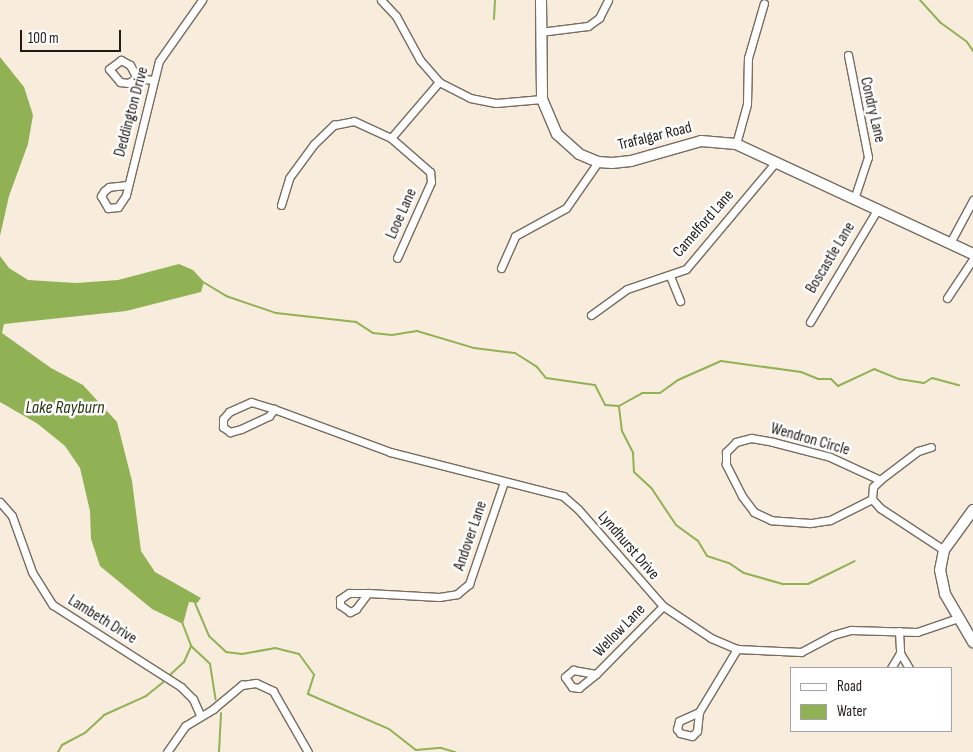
<!DOCTYPE html>
<style>
body{margin:0}
#map{position:relative;width:973px;height:752px;overflow:hidden;background:#f8ecdd;font-family:"Sofia Sans Condensed",sans-serif}
div>[style]{position:absolute}
.water>*{inset:0;background:#90b255}
.stream>*{height:2px;margin:-1px;padding:0 1px;transform-origin:1px;border-radius:1px;background:#90b255}
.roads{filter:drop-shadow(1px 0 #766c5f) drop-shadow(-1px 0 #766c5f) drop-shadow(0 1px #766c5f) drop-shadow(0 -1px #766c5f)}
.street>*{height:7px;margin:-3.5px;padding:0 3.5px;transform-origin:3.5px;border-radius:3.5px;background:#fff}
.secondary>*{height:10px;margin:-5px;padding:0 5px;transform-origin:5px;border-radius:5px;background:#fff}
span{translate:-50% -50%;white-space:nowrap;text-align:center;line-height:1.15;-webkit-text-stroke:5px #fff;paint-order:stroke}
.street-label{font-size:16px;color:#201b16}
.water-label{font-size:18px;color:#2a3811;font-style:italic}
.legend{position:absolute;left:790px;top:667px;width:162px;height:65px;box-sizing:border-box;background:#fff;border:1px solid #a6a4a2;margin:0;padding:6px 9px;list-style:none;font-size:15px;color:#201b16}
.legend li{display:flex;align-items:center;gap:10px;height:25px}
.legend b{width:25px;border:1px solid #a6a4a2}
.scale{position:absolute;left:20px;top:30px;width:101px;height:22px;box-sizing:border-box;border:2px solid #201b16;border-top:0;padding-left:6px;font-size:15px;line-height:18px;white-space:nowrap;color:#201b16;-webkit-text-stroke:4px #fff;paint-order:stroke}
</style>
<div id="map">
<div class="water">
<div style="clip-path:polygon(0 57px,24px 87px,33px 115px,28px 144px,9px 196px,0 236px)"></div>
<div style="clip-path:polygon(0 256px,9px 268px,28px 280px,76px 283px,118px 280px,179px 264px,193px 270px,204px 282px,201px 292px,126px 311px,4px 324px,2px 333px,51px 368px,83px 385px,117px 422px,132px 481px,141px 551px,155px 572px,201px 598px,197px 603px,189px 602px,183px 624px,152px 609px,100px 566px,91px 539px,90px 511px,80px 468px,65px 446px,38px 424px,0 402px)"></div>
</div>
<div class="stream">
<div style="left:920px;top:0;width:31px;rotate:48deg"></div>
<div style="left:941px;top:23px;width:32px;rotate:36deg"></div>
<div style="left:967px;top:42px;width:11px;rotate:56deg"></div>
<div style="left:494px;top:19px;width:19px;rotate:-87deg"></div>
<div style="left:203px;top:282px;width:27px;rotate:31deg"></div>
<div style="left:226px;top:296px;width:53px;rotate:18.8deg"></div>
<div style="left:276px;top:313px;width:81px;rotate:6.4deg"></div>
<div style="left:356px;top:322px;width:20px;rotate:33deg"></div>
<div style="left:373px;top:333px;width:19px;rotate:6deg"></div>
<div style="left:392px;top:335px;width:25px;rotate:-9deg"></div>
<div style="left:417px;top:331px;width:59px;rotate:16.6deg"></div>
<div style="left:474px;top:348px;width:41px;rotate:7deg"></div>
<div style="left:515px;top:353px;width:26px;rotate:32deg"></div>
<div style="left:537px;top:367px;width:14px;rotate:51deg"></div>
<div style="left:546px;top:378px;width:49px;rotate:8.1deg"></div>
<div style="left:595px;top:385px;width:22px;rotate:63deg"></div>
<div style="left:605px;top:405px;width:14px;rotate:4deg"></div>
<div style="left:619px;top:406px;width:26px;rotate:-29deg"></div>
<div style="left:642px;top:393px;width:18px"></div>
<div style="left:660px;top:393px;width:22px;rotate:-36deg"></div>
<div style="left:678px;top:380px;width:47px;rotate:-23.8deg"></div>
<div style="left:721px;top:361px;width:81px;rotate:7.8deg"></div>
<div style="left:801px;top:372px;width:18px;rotate:22deg"></div>
<div style="left:818px;top:379px;width:13px"></div>
<div style="left:831px;top:379px;width:10px;rotate:45deg"></div>
<div style="left:838px;top:386px;width:40px;rotate:-25deg"></div>
<div style="left:874px;top:369px;width:27px;rotate:22deg"></div>
<div style="left:899px;top:379px;width:25px;rotate:9deg"></div>
<div style="left:924px;top:383px;width:9px;rotate:-32deg"></div>
<div style="left:932px;top:378px;width:28px;rotate:15deg"></div>
<div style="left:619px;top:407px;width:24px;rotate:83deg"></div>
<div style="left:622px;top:431px;width:25px;rotate:63deg"></div>
<div style="left:633px;top:453px;width:19px;rotate:87deg"></div>
<div style="left:634px;top:472px;width:25px;rotate:43deg"></div>
<div style="left:652px;top:489px;width:43px;rotate:56.3deg"></div>
<div style="left:676px;top:525px;width:27px;rotate:36deg"></div>
<div style="left:698px;top:541px;width:17px;rotate:59deg"></div>
<div style="left:707px;top:556px;width:23px;rotate:18deg"></div>
<div style="left:729px;top:563px;width:18px;rotate:34deg"></div>
<div style="left:744px;top:573px;width:41px;rotate:15.8deg"></div>
<div style="left:783px;top:584px;width:25px"></div>
<div style="left:808px;top:584px;width:52px;rotate:-26.1deg"></div>
<div style="left:195px;top:603px;width:36px;rotate:67deg"></div>
<div style="left:209px;top:636px;width:23px;rotate:43deg"></div>
<div style="left:226px;top:652px;width:16px;rotate:7deg"></div>
<div style="left:242px;top:654px;width:34px;rotate:-10deg"></div>
<div style="left:275px;top:648px;width:25px;rotate:14deg"></div>
<div style="left:299px;top:654px;width:26px;rotate:54deg"></div>
<div style="left:314px;top:675px;width:20px;rotate:108deg"></div>
<div style="left:308px;top:694px;width:88px;rotate:23.4deg"></div>
<div style="left:389px;top:729px;width:34px;rotate:38deg"></div>
<div style="left:416px;top:750px;width:25px;rotate:-5deg"></div>
<div style="left:441px;top:748px;width:15px;rotate:16deg"></div>
<div style="left:182px;top:622px;width:26px;rotate:69deg"></div>
<div style="left:191px;top:646px;width:26px;rotate:43deg"></div>
<div style="left:210px;top:664px;width:36px;rotate:81deg"></div>
<div style="left:171px;top:674px;width:18px;rotate:-43deg"></div>
<div style="left:184px;top:662px;width:17px;rotate:-66deg"></div>
<div style="left:58px;top:752px;width:8px;rotate:-60deg"></div>
<div style="left:62px;top:745px;width:27px;rotate:-28deg"></div>
<div style="left:86px;top:732px;width:25px;rotate:-43deg"></div>
<div style="left:104px;top:715px;width:46px;rotate:-24.3deg"></div>
<div style="left:146px;top:696px;width:22px;rotate:-39deg"></div>
<div style="left:219px;top:752px;width:39px;rotate:-87deg"></div>
</div>
<div class="roads">
<div class="street">
<div style="left:381px;top:0;width:22px;rotate:47deg"></div>
<div style="left:396px;top:16px;width:50px;rotate:61.4deg"></div>
<div style="left:420px;top:60px;width:29px;rotate:49deg"></div>
<div style="left:439px;top:82px;width:35px;rotate:27deg"></div>
<div style="left:470px;top:98px;width:26px;rotate:11deg"></div>
<div style="left:496px;top:103px;width:46px;rotate:-5deg"></div>
<div style="left:540px;top:32px;width:48px;rotate:-7.1deg"></div>
<div style="left:588px;top:26px;width:14px;rotate:-36deg"></div>
<div style="left:599px;top:18px;width:20px;rotate:-63deg"></div>
<div style="left:848px;top:55px;width:104px;rotate:78.9deg"></div>
<div style="left:868px;top:157px;width:44px;rotate:108.4deg"></div>
<div style="left:137px;top:78px;width:10px;rotate:151deg"></div>
<div style="left:128px;top:83px;width:8px;rotate:-173deg"></div>
<div style="left:120px;top:82px;width:17px;rotate:-130deg"></div>
<div style="left:109px;top:69px;width:15px;rotate:-37deg"></div>
<div style="left:121px;top:60px;width:10px;rotate:29deg"></div>
<div style="left:130px;top:65px;width:15px;rotate:62deg"></div>
<div style="left:137px;top:78px;width:16px;rotate:7deg"></div>
<div style="left:391px;top:138px;width:74px;rotate:-49.4deg"></div>
<div style="left:736px;top:144px;width:41px;rotate:-74.6deg"></div>
<div style="left:747px;top:104px;width:46px;rotate:-88.8deg"></div>
<div style="left:748px;top:58px;width:57px;rotate:-73.8deg"></div>
<div style="left:127px;top:185px;width:18px;rotate:174deg"></div>
<div style="left:109px;top:187px;width:6px;rotate:141deg"></div>
<div style="left:104px;top:191px;width:6px;rotate:121deg"></div>
<div style="left:101px;top:196px;width:14px;rotate:60deg"></div>
<div style="left:108px;top:208px;width:10px;rotate:-6deg"></div>
<div style="left:118px;top:207px;width:14px;rotate:-56deg"></div>
<div style="left:126px;top:195px;width:138px;rotate:-76.2deg"></div>
<div style="left:159px;top:61px;width:75px;rotate:-54.8deg"></div>
<div style="left:281px;top:205px;width:28px;rotate:-73deg"></div>
<div style="left:289px;top:178px;width:42px;rotate:-53.7deg"></div>
<div style="left:314px;top:144px;width:28px;rotate:-44deg"></div>
<div style="left:334px;top:125px;width:20px;rotate:-11deg"></div>
<div style="left:354px;top:121px;width:41px;rotate:24.7deg"></div>
<div style="left:391px;top:138px;width:52px;rotate:41.1deg"></div>
<div style="left:430px;top:172px;width:10px;rotate:84deg"></div>
<div style="left:431px;top:182px;width:83px;rotate:114.1deg"></div>
<div style="left:951px;top:241px;width:47px;rotate:-61.8deg"></div>
<div style="left:501px;top:268px;width:35px;rotate:-66deg"></div>
<div style="left:515px;top:236px;width:58px;rotate:-28.8deg"></div>
<div style="left:566px;top:208px;width:56px;rotate:-55.2deg"></div>
<div style="left:670px;top:276px;width:27px;rotate:68deg"></div>
<div style="left:947px;top:298px;width:47px;rotate:-56.3deg"></div>
<div style="left:591px;top:315px;width:44px;rotate:-35.8deg"></div>
<div style="left:627px;top:289px;width:62px;rotate:-18.7deg"></div>
<div style="left:686px;top:269px;width:138px;rotate:-50deg"></div>
<div style="left:810px;top:322px;width:131px;rotate:-59.1deg"></div>
<div style="left:274px;top:409px;width:24px;rotate:-163deg"></div>
<div style="left:251px;top:402px;width:24px;rotate:156deg"></div>
<div style="left:229px;top:412px;width:9px;rotate:131deg"></div>
<div style="left:223px;top:419px;width:8px;rotate:90deg"></div>
<div style="left:223px;top:427px;width:9px;rotate:36deg"></div>
<div style="left:230px;top:432px;width:11px;rotate:-15deg"></div>
<div style="left:241px;top:429px;width:31px;rotate:-25deg"></div>
<div style="left:269px;top:416px;width:9px;rotate:-54deg"></div>
<div style="left:274px;top:409px;width:124px;rotate:20.3deg"></div>
<div style="left:390px;top:452px;width:179px;rotate:14.3deg"></div>
<div style="left:563px;top:496px;width:20px;rotate:41deg"></div>
<div style="left:578px;top:509px;width:129px;rotate:48.8deg"></div>
<div style="left:663px;top:606px;width:58px;rotate:33.7deg"></div>
<div style="left:711px;top:638px;width:28px;rotate:23deg"></div>
<div style="left:737px;top:649px;width:64px;rotate:2.7deg"></div>
<div style="left:801px;top:652px;width:36px;rotate:-28deg"></div>
<div style="left:833px;top:635px;width:19px;rotate:-16deg"></div>
<div style="left:851px;top:630px;width:66px;rotate:1.7deg"></div>
<div style="left:917px;top:632px;width:43px;rotate:-18.9deg"></div>
<div style="left:931px;top:447px;width:14px;rotate:163deg"></div>
<div style="left:918px;top:451px;width:48px;rotate:142.7deg"></div>
<div style="left:880px;top:480px;width:10px;rotate:135deg"></div>
<div style="left:873px;top:487px;width:12px;rotate:95deg"></div>
<div style="left:872px;top:499px;width:12px;rotate:48deg"></div>
<div style="left:880px;top:508px;width:77px;rotate:33.3deg"></div>
<div style="left:872px;top:499px;width:47px;rotate:153.4deg"></div>
<div style="left:830px;top:520px;width:20px;rotate:171deg"></div>
<div style="left:810px;top:523px;width:39px;rotate:-176deg"></div>
<div style="left:771px;top:520px;width:19px;rotate:-155deg"></div>
<div style="left:754px;top:512px;width:20px;rotate:-127deg"></div>
<div style="left:742px;top:496px;width:36px;rotate:-117deg"></div>
<div style="left:726px;top:464px;width:12px;rotate:-90deg"></div>
<div style="left:726px;top:452px;width:14px;rotate:-45deg"></div>
<div style="left:736px;top:442px;width:16px;rotate:-15deg"></div>
<div style="left:751px;top:438px;width:22px;rotate:10deg"></div>
<div style="left:773px;top:442px;width:59px;rotate:14.7deg"></div>
<div style="left:830px;top:457px;width:55px;rotate:24.7deg"></div>
<div style="left:0;top:502px;width:18px;rotate:49deg"></div>
<div style="left:12px;top:516px;width:59px;rotate:70.3deg"></div>
<div style="left:32px;top:572px;width:39px;rotate:58deg"></div>
<div style="left:53px;top:605px;width:152px;rotate:32.6deg"></div>
<div style="left:181px;top:687px;width:17px;rotate:45deg"></div>
<div style="left:193px;top:699px;width:17px;rotate:66deg"></div>
<div style="left:368px;top:593px;width:20px;rotate:127deg"></div>
<div style="left:356px;top:609px;width:7px;rotate:153deg"></div>
<div style="left:350px;top:612px;width:12px;rotate:-145deg"></div>
<div style="left:340px;top:605px;width:6px;rotate:-90deg"></div>
<div style="left:340px;top:599px;width:11px;rotate:-34deg"></div>
<div style="left:349px;top:593px;width:19px"></div>
<div style="left:368px;top:593px;width:71px;rotate:3.2deg"></div>
<div style="left:439px;top:597px;width:18px;rotate:-9deg"></div>
<div style="left:457px;top:594px;width:16px;rotate:-40deg"></div>
<div style="left:469px;top:584px;width:108px;rotate:-71.1deg"></div>
<div style="left:899px;top:631px;width:22px;rotate:87deg"></div>
<div style="left:900px;top:653px;width:17px;rotate:59deg"></div>
<div style="left:891px;top:668px;width:17px;rotate:-59deg"></div>
<div style="left:596px;top:674px;width:22px;rotate:141deg"></div>
<div style="left:579px;top:688px;width:7px;rotate:-172deg"></div>
<div style="left:572px;top:687px;width:12px;rotate:-125deg"></div>
<div style="left:565px;top:677px;width:11px;rotate:-41deg"></div>
<div style="left:573px;top:670px;width:23px;rotate:10deg"></div>
<div style="left:596px;top:674px;width:95px;rotate:-45.4deg"></div>
<div style="left:699px;top:712px;width:19px;rotate:96deg"></div>
<div style="left:697px;top:731px;width:7px;rotate:135deg"></div>
<div style="left:692px;top:736px;width:12px;rotate:-166deg"></div>
<div style="left:680px;top:733px;width:5px;rotate:-127deg"></div>
<div style="left:677px;top:729px;width:8px;rotate:-76deg"></div>
<div style="left:679px;top:721px;width:22px;rotate:-24deg"></div>
<div style="left:699px;top:712px;width:74px;rotate:-58.9deg"></div>
<div style="left:167px;top:752px;width:32px;rotate:-55deg"></div>
<div style="left:185px;top:726px;width:33px;rotate:-31deg"></div>
<div style="left:213px;top:709px;width:38px;rotate:-40deg"></div>
<div style="left:242px;top:685px;width:14px;rotate:-8deg"></div>
<div style="left:256px;top:683px;width:19px;rotate:25deg"></div>
<div style="left:273px;top:691px;width:70px;rotate:60.2deg"></div>
</div>
<div class="secondary">
<div style="left:541px;top:0;width:99px;rotate:89.4deg"></div>
<div style="left:542px;top:99px;width:38px;rotate:67deg"></div>
<div style="left:557px;top:134px;width:30px;rotate:42deg"></div>
<div style="left:579px;top:154px;width:21px;rotate:23deg"></div>
<div style="left:598px;top:162px;width:14px;rotate:4deg"></div>
<div style="left:612px;top:163px;width:19px;rotate:-6deg"></div>
<div style="left:631px;top:161px;width:73px;rotate:-15.9deg"></div>
<div style="left:701px;top:141px;width:35px;rotate:5deg"></div>
<div style="left:736px;top:144px;width:261px;rotate:24.9deg"></div>
<div style="left:973px;top:510px;width:49px;rotate:125.9deg"></div>
<div style="left:944px;top:550px;width:20px;rotate:101deg"></div>
<div style="left:940px;top:570px;width:25px;rotate:78deg"></div>
<div style="left:945px;top:594px;width:56px;rotate:59.7deg"></div>
</div>
</div>
<div class="street-label">
<span style="left:872px;top:110px;rotate:77deg">Condry Lane</span>
<span style="left:132px;top:112px;rotate:-75deg">Deddington Drive</span>
<span style="left:655px;top:137px;rotate:-14deg">Trafalgar Road</span>
<span style="left:402px;top:214px;rotate:-66deg">Looe Lane</span>
<span style="left:704px;top:224px;rotate:-49deg">Camelford Lane</span>
<span style="left:831px;top:258px;rotate:-59deg">Boscastle Lane</span>
<span style="left:810px;top:440px;rotate:16deg">Wendron Circle</span>
<span style="left:471px;top:536px;rotate:-71deg">Andover Lane</span>
<span style="left:628px;top:546px;rotate:49deg">Lyndhurst Drive</span>
<span style="left:102px;top:620px;rotate:32deg">Lambeth Drive</span>
<span style="left:620px;top:631px;rotate:-46deg">Wellow Lane</span>
</div>
<div class="water-label">
<span style="left:65px;top:408px">Lake Rayburn</span>
</div>
<ul class="legend">
<li><b style="height:6px;background:#fff"></b>Road</li>
<li><b style="height:14px;background:#90b255"></b>Water</li>
</ul>
<div class="scale">100 m</div>
</div>
